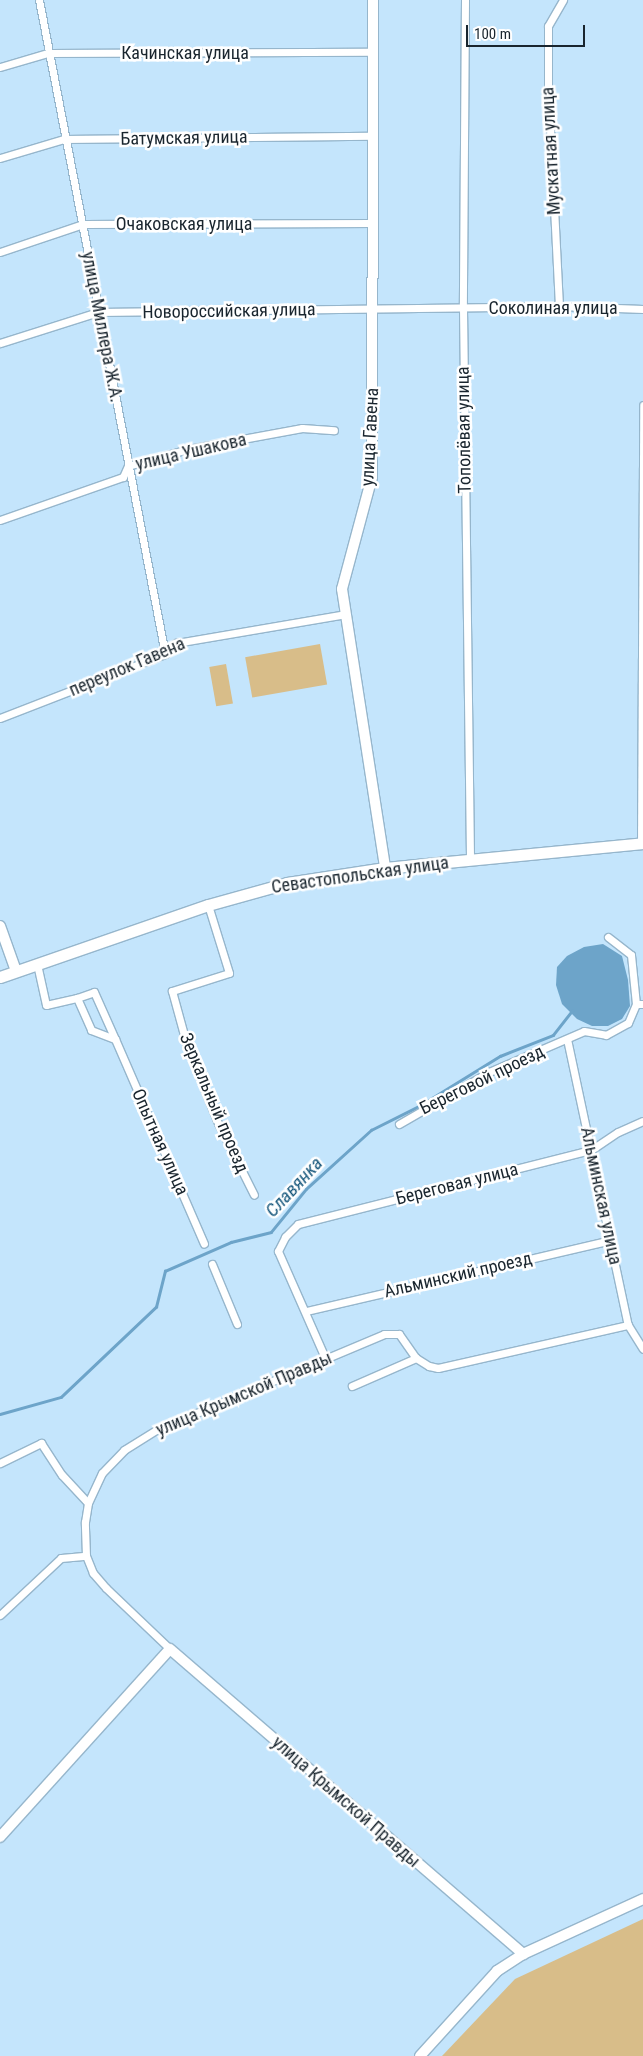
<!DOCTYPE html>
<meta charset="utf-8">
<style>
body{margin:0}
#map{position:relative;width:643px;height:2056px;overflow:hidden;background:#c4e5fc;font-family:"Roboto Condensed",sans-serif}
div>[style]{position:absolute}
.green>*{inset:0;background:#d8bd89;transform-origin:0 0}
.water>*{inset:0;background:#6da4c9}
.stream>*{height:2.5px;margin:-1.25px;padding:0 1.25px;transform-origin:1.25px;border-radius:1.25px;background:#6da4c9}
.roads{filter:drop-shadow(1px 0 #96b6cc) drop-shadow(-1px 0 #96b6cc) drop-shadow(0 1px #96b6cc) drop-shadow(0 -1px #96b6cc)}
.street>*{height:7px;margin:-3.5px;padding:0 3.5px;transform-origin:3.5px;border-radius:3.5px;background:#fff}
.secondary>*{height:10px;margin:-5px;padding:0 5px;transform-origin:5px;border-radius:5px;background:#fff}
.primary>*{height:11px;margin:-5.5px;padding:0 5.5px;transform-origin:5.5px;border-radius:5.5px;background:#fff}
span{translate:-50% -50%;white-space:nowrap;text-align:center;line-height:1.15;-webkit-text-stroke:5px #fff;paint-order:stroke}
.street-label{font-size:18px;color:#19252e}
.water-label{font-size:19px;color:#15567b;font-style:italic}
.scale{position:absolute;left:466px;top:25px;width:119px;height:22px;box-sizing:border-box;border:2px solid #19252e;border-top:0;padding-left:6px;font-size:15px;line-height:18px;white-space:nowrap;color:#19252e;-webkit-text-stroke:4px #fff;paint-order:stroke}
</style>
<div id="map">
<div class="green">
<div style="left:320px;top:644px;width:41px;height:76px;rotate:80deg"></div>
<div style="left:226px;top:664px;width:40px;height:17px;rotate:80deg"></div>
<div style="clip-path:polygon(643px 1919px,643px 2056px,442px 2056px,515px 1979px)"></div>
</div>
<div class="water">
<div style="clip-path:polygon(603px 944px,622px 956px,628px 980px,630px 1006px,622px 1019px,608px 1026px,592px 1026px,577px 1019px,562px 1004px,556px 985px,557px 967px,567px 956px,584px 947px)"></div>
</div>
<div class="stream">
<div style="left:0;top:1414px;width:63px;rotate:-15.6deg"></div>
<div style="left:61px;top:1397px;width:131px;rotate:-43.5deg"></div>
<div style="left:156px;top:1307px;width:37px;rotate:-76deg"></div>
<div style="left:165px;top:1271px;width:72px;rotate:-23.7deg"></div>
<div style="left:231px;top:1242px;width:41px;rotate:-14deg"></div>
<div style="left:271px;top:1232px;width:55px;rotate:-50.9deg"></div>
<div style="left:306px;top:1189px;width:88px;rotate:-42.2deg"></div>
<div style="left:371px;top:1130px;width:54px;rotate:-26.6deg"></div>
<div style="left:419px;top:1106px;width:95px;rotate:-31.7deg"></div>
<div style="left:500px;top:1056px;width:57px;rotate:-21.6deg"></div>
<div style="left:553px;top:1035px;width:31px;rotate:-52deg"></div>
</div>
<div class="roads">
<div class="street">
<div style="left:39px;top:0;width:666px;rotate:79.09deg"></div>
<div style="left:465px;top:0;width:308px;rotate:90.4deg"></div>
<div style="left:463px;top:308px;width:552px;rotate:89.27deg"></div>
<div style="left:0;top:67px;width:50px;rotate:-16.3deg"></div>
<div style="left:48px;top:53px;width:325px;rotate:-0.2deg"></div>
<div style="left:0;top:158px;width:67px;rotate:-16.5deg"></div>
<div style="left:64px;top:139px;width:308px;rotate:-0.6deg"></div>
<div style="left:0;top:252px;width:88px;rotate:-18.6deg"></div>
<div style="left:83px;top:224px;width:290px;rotate:-0.2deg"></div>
<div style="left:559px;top:306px;width:217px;rotate:-92.9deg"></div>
<div style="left:548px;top:89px;width:63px;rotate:-90deg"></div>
<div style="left:548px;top:26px;width:30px;rotate:-60deg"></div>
<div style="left:0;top:343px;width:103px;rotate:-17.6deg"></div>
<div style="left:98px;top:312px;width:461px;rotate:-0.7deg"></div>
<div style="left:559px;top:306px;width:84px;rotate:2deg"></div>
<div style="left:0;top:520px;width:130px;rotate:-19.3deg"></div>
<div style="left:123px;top:477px;width:12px;rotate:-66deg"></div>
<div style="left:128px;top:466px;width:62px;rotate:-15.8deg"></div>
<div style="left:188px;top:449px;width:116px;rotate:-10.4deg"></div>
<div style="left:302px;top:428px;width:32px;rotate:4deg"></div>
<div style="left:0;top:718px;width:177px;rotate:-21.2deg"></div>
<div style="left:165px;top:654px;width:16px;rotate:-45deg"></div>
<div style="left:176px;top:643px;width:172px;rotate:-9.7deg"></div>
<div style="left:641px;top:843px;width:438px;rotate:-89.7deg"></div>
<div style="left:208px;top:905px;width:71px;rotate:72.8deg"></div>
<div style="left:229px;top:973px;width:60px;rotate:162.5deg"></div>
<div style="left:172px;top:991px;width:57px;rotate:74.7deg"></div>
<div style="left:187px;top:1046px;width:83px;rotate:68.1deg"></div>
<div style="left:218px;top:1123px;width:80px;rotate:63.4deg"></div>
<div style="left:608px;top:937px;width:29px;rotate:38deg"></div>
<div style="left:631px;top:955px;width:49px;rotate:84.2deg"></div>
<div style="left:636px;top:1004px;width:7px"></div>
<div style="left:37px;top:964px;width:42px;rotate:77.6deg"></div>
<div style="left:46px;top:1005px;width:32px;rotate:-13deg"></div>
<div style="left:77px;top:998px;width:35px;rotate:66deg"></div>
<div style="left:91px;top:1030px;width:26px;rotate:21deg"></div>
<div style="left:115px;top:1039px;width:223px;rotate:66.5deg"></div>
<div style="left:77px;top:998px;width:18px;rotate:-19deg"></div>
<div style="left:94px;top:992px;width:51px;rotate:65.9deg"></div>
<div style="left:567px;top:1039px;width:292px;rotate:78deg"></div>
<div style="left:628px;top:1325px;width:28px;rotate:58deg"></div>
<div style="left:399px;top:1124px;width:104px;rotate:-30deg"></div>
<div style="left:489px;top:1072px;width:103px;rotate:-23.3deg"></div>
<div style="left:584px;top:1031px;width:22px;rotate:10deg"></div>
<div style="left:606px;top:1035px;width:25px;rotate:-29deg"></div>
<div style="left:628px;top:1023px;width:21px;rotate:-67deg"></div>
<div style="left:212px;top:1264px;width:65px;rotate:67.4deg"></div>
<div style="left:306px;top:1311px;width:312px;rotate:-13.1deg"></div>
<div style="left:416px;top:1358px;width:15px;rotate:32deg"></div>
<div style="left:429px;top:1366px;width:9px;rotate:13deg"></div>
<div style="left:438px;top:1368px;width:195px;rotate:-12.8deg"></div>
<div style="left:326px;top:1360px;width:119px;rotate:-113.8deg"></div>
<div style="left:278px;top:1251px;width:16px;rotate:-63deg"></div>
<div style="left:285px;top:1237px;width:18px;rotate:-45deg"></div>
<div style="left:298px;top:1224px;width:302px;rotate:-14.2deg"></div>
<div style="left:591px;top:1150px;width:32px;rotate:-34deg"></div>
<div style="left:618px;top:1132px;width:27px;rotate:-24deg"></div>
<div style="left:0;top:1463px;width:46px;rotate:-26deg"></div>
<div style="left:41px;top:1443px;width:38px;rotate:57deg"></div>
<div style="left:62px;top:1475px;width:38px;rotate:47deg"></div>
<div style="left:0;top:1615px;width:83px;rotate:-43.1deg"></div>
<div style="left:61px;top:1558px;width:25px;rotate:-5deg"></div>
<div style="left:170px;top:1649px;width:88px;rotate:-136.4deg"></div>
<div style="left:106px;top:1588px;width:20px;rotate:-131deg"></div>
<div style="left:93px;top:1573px;width:18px;rotate:-112deg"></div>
<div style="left:86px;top:1556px;width:34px;rotate:-92deg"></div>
<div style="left:85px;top:1522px;width:19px;rotate:-81deg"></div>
<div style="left:88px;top:1503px;width:33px;rotate:-65deg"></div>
<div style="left:102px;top:1473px;width:32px;rotate:-46deg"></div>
<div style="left:124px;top:1450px;width:38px;rotate:-32deg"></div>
<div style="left:156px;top:1430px;width:247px;rotate:-22.8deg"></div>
<div style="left:384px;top:1334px;width:15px"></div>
<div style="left:399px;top:1334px;width:29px;rotate:55deg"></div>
<div style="left:416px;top:1358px;width:70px;rotate:156.4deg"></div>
</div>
<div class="secondary">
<div style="left:373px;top:0;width:477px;rotate:90.1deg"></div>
<div style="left:372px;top:477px;width:116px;rotate:105deg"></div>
<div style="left:342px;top:589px;width:282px;rotate:81.2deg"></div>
<div style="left:0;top:926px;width:48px;rotate:70.4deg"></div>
<div style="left:0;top:1837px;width:253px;rotate:-47.9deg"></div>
<div style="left:170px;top:1649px;width:467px;rotate:40.8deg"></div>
<div style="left:420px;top:2056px;width:115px;rotate:-47.8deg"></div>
<div style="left:497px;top:1971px;width:31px;rotate:-33deg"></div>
<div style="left:523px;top:1954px;width:132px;rotate:-24.6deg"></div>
</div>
<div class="primary">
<div style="left:0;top:977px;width:220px;rotate:-19.1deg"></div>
<div style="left:208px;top:905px;width:82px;rotate:-15.6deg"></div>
<div style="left:287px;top:883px;width:99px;rotate:-8.7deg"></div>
<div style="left:385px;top:868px;width:259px;rotate:-5.5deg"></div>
</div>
</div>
<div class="street-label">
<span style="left:185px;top:53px">Качинская улица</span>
<span style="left:184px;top:138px;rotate:-1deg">Батумская улица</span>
<span style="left:551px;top:151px;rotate:-93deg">Мускатная улица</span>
<span style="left:184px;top:224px">Очаковская улица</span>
<span style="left:553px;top:308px">Соколиная улица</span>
<span style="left:229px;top:311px;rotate:-1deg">Новороссийская улица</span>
<span style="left:102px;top:327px;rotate:79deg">улица Миллера Ж.А.</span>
<span style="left:464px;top:430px;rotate:-91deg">Тополёвая улица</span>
<span style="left:370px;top:437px;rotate:-87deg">улица Гавена</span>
<span style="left:191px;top:452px;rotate:-13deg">улица Ушакова</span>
<span style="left:127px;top:667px;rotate:-23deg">переулок Гавена</span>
<span style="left:360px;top:875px;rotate:-8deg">Севастопольская улица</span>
<span style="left:482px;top:1080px;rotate:-26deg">Береговой проезд</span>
<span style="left:214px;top:1103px;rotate:67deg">Зеркальный проезд</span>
<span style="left:160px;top:1142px;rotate:66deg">Опытная улица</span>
<span style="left:457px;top:1184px;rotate:-14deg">Береговая улица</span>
<span style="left:601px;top:1196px;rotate:78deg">Альминская улица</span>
<span style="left:458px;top:1275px;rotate:-13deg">Альминский проезд</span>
<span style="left:244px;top:1394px;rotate:-23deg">улица Крымской Правды</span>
<span style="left:346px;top:1802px;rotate:41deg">улица Крымской Правды</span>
</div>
<div class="water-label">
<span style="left:294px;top:1187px;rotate:-47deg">Славянка</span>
</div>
<div class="scale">100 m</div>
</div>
